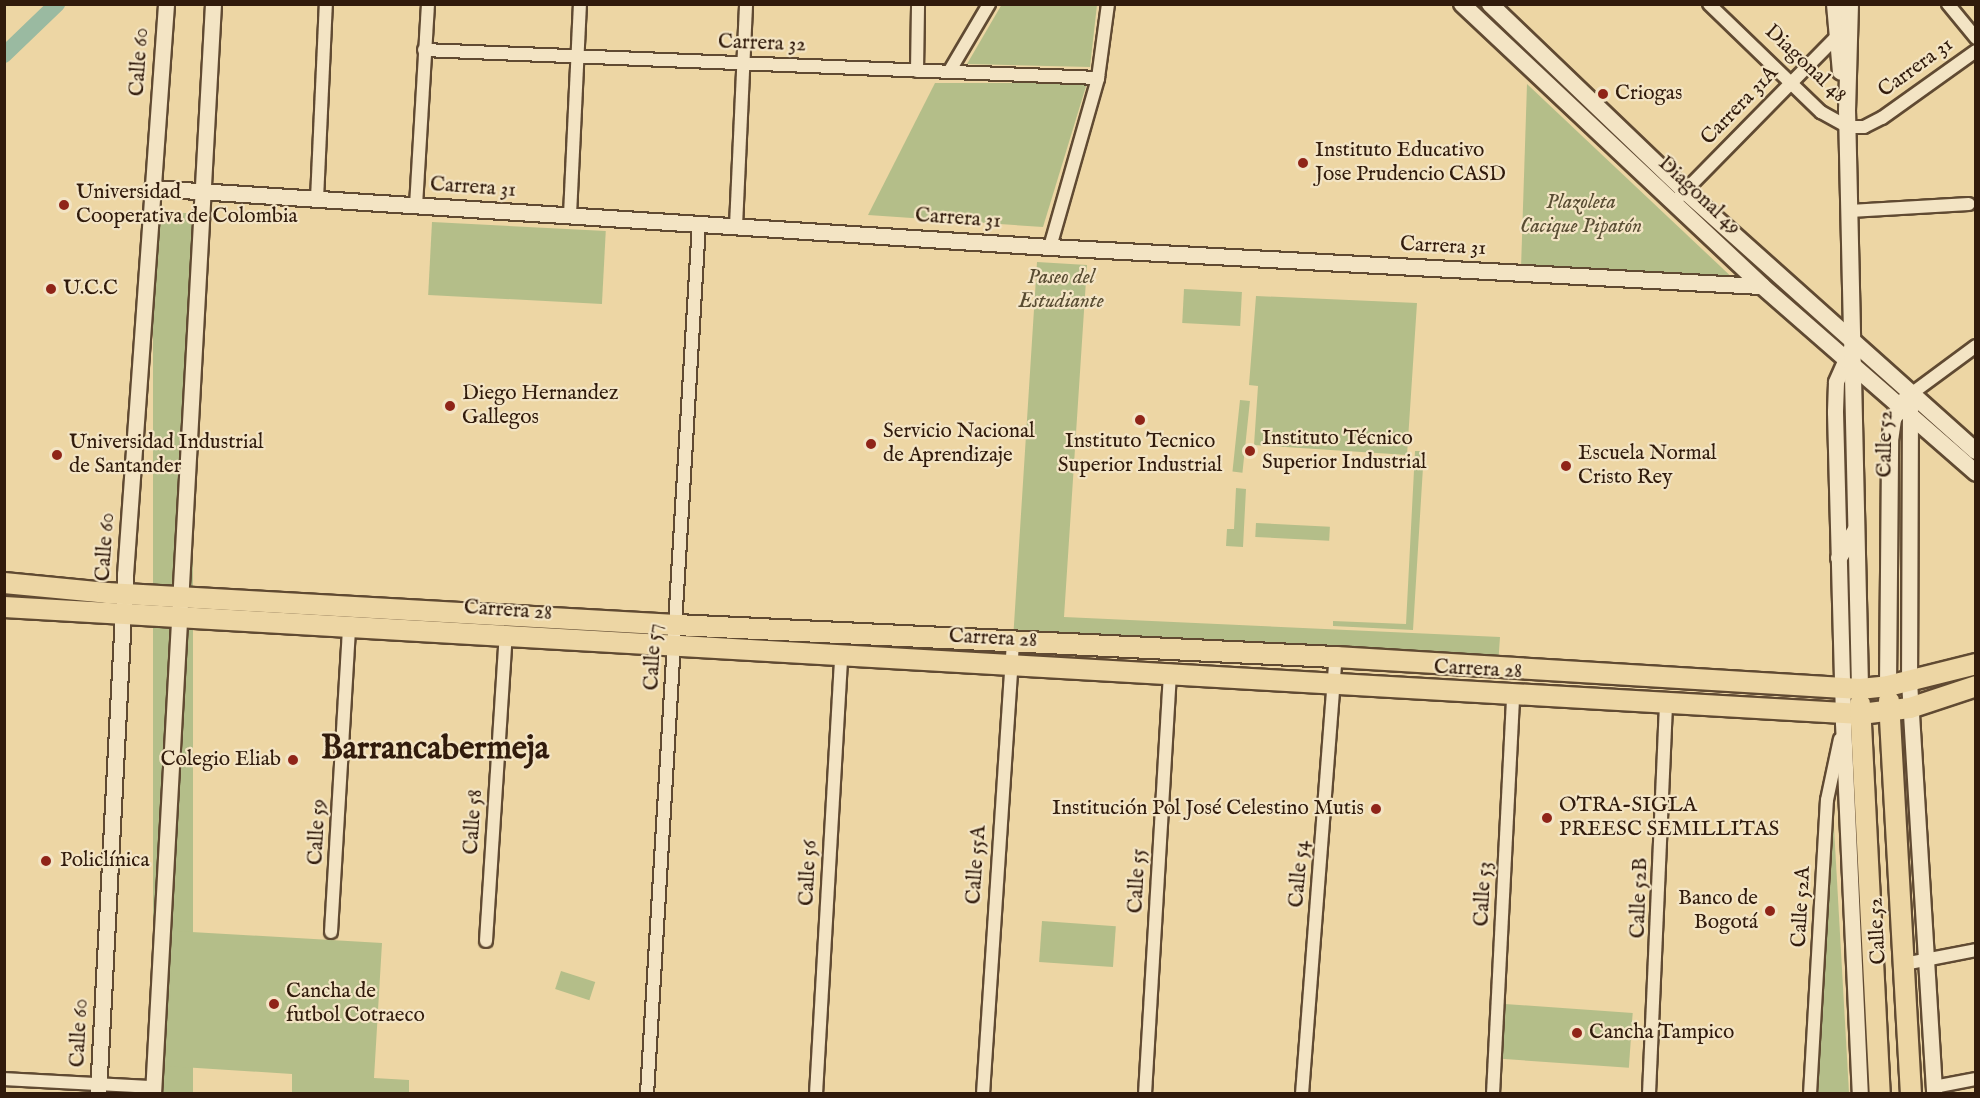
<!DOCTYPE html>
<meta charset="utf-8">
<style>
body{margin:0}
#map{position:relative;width:1980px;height:1098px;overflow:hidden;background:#edd6a4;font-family:"IM FELL English",serif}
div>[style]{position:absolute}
.green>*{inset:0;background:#b4be89;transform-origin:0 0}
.canal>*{height:16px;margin:-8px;padding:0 8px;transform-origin:8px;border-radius:8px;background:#9abaa1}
.roads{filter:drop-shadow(2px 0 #604a32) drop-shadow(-2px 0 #604a32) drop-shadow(0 2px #604a32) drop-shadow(0 -2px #604a32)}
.minor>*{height:12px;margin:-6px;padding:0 6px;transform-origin:6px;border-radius:6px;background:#f3e4c4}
.tertiary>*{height:15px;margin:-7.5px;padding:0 7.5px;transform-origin:7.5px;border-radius:7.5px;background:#f3e4c4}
.secondary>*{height:16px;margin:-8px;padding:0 8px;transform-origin:8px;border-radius:8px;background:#f3e4c4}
.primary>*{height:20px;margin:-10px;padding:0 10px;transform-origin:10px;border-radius:10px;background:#edd6a4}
.dots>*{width:16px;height:16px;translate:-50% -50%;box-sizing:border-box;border:3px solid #f3e4c4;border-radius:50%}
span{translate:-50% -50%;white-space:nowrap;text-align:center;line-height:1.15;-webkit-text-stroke:4.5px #f3e4c4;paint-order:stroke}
.street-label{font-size:21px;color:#311b0c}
.poi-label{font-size:21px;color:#311b0c}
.left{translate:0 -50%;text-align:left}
.right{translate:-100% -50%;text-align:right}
.park-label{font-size:21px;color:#584c32;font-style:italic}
.town-label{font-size:33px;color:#311b0c;font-weight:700}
.frame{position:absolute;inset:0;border:6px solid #311b0c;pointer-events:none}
</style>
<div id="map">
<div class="green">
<div style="clip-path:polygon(1002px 4px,1097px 5px,1090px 67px,967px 64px)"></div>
<div style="clip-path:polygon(935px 83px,1087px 83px,1043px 227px,868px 215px)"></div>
<div style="clip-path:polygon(1527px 84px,1738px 283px,1521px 268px)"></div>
<div style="left:153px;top:213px;width:40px;height:882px"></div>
<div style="left:432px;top:222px;width:174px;height:73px;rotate:3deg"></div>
<div style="clip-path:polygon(1037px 262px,1087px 265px,1064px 617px,1500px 637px,1498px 666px,1013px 640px)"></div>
<div style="left:1184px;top:289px;width:58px;height:34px;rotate:3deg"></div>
<div style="clip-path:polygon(1256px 296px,1417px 303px,1407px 455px,1254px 445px,1258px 386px,1249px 385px)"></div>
<div style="left:1240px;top:400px;width:10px;height:72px;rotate:6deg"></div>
<div style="clip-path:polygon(1415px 451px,1424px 451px,1413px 630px,1333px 626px,1333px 621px,1406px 624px)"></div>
<div style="clip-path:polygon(1236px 488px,1246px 489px,1243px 547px,1226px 546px,1227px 529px,1234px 529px)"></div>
<div style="left:1256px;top:523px;width:74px;height:14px;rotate:3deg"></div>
<div style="clip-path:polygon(1833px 810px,1849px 1093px,1818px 1093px)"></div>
<div style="left:1042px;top:921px;width:74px;height:41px;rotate:4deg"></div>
<div style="clip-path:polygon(174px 931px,382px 943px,374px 1078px,409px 1080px,409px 1093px,292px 1093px,292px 1074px,166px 1066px)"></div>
<div style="left:561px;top:971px;width:36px;height:19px;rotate:18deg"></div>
<div style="left:1505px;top:1004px;width:128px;height:55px;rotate:4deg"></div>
</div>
<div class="canal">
<div style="left:4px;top:55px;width:74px;rotate:-43.9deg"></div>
</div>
<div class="roads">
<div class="minor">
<div style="left:1709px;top:4px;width:156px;rotate:44deg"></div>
<div style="left:1821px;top:112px;width:31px;rotate:29deg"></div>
<div style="left:1848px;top:127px;width:16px"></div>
<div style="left:1864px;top:127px;width:20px;rotate:-27deg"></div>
<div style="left:1882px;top:118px;width:115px;rotate:-35.5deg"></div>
<div style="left:1948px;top:4px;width:44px;rotate:50.5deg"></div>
<div style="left:424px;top:50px;width:675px;rotate:2.38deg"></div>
<div style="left:917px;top:71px;width:67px;rotate:-89.1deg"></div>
<div style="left:949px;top:72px;width:79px;rotate:-59.5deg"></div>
<div style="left:1680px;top:196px;width:223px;rotate:-45.5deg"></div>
<div style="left:317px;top:199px;width:195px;rotate:-87.4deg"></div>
<div style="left:416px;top:206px;width:202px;rotate:-86.6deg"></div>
<div style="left:1850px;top:211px;width:119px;rotate:-3.4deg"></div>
<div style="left:570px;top:215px;width:211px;rotate:-87.3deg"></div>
<div style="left:736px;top:226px;width:222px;rotate:-87.4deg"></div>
<div style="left:1050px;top:247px;width:176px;rotate:-74.1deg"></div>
<div style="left:1098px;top:78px;width:75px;rotate:-82.3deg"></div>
<div style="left:1911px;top:394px;width:81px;rotate:-36.4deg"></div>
<div style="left:331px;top:932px;width:307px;rotate:-86.6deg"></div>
<div style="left:486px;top:941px;width:308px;rotate:-86.3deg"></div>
<div style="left:1904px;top:964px;width:73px;rotate:-11deg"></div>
<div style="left:4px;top:1079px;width:149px;rotate:3.1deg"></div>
<div style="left:1934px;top:1087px;width:43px;rotate:-10.8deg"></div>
<div style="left:647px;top:1094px;width:872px;rotate:-86.58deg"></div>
<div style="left:816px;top:1094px;width:441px;rotate:-86.7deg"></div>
<div style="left:983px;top:1094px;width:455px;rotate:-86.2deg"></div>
<div style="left:1145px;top:1094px;width:424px;rotate:-86.6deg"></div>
<div style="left:1302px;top:1094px;width:438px;rotate:-85.6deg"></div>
<div style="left:1493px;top:1094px;width:398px;rotate:-87.1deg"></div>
<div style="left:1649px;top:1094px;width:390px;rotate:-87.5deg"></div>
<div style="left:1810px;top:1094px;width:294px;rotate:-86.7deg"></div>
<div style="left:1827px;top:800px;width:62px;rotate:-78deg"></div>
</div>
<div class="tertiary">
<div style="left:152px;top:188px;width:900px;rotate:3.76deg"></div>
<div style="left:1050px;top:247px;width:713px;rotate:3.14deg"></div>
<div style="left:1850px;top:350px;width:35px;rotate:114deg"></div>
<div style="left:1836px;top:382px;width:30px;rotate:92deg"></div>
<div style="left:1835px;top:412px;width:311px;rotate:88.5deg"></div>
<div style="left:1843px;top:723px;width:371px;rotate:87.4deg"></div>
<div style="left:1910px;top:406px;width:275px;rotate:90.2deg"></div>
<div style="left:1909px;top:681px;width:414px;rotate:86.5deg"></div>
<div style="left:98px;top:1094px;width:520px;rotate:-87.02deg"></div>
<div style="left:125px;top:575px;width:572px;rotate:-85.89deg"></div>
<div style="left:153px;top:1094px;width:1092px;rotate:-86.85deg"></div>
</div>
<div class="secondary">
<div style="left:1462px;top:4px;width:412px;rotate:43.2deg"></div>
<div style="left:1762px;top:286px;width:284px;rotate:41.1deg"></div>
<div style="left:1490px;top:4px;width:270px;rotate:43.8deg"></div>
<div style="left:1685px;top:191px;width:390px;rotate:41.8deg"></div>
<div style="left:1835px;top:4px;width:68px;rotate:85deg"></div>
<div style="left:1850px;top:4px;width:106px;rotate:91.6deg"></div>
<div style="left:1847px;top:110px;width:579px;rotate:88.71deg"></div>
<div style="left:1839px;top:558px;width:33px;rotate:-59deg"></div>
<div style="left:1888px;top:686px;width:245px;rotate:-89.5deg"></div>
<div style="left:1890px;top:441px;width:22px;rotate:-82deg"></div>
<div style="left:1893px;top:419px;width:24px;rotate:-57deg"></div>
</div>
<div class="primary">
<div style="left:4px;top:583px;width:103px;rotate:5.5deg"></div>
<div style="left:107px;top:593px;width:570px;rotate:3.22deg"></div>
<div style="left:676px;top:625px;width:661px;rotate:2.78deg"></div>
<div style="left:1336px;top:657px;width:525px;rotate:3.49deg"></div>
<div style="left:1860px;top:689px;width:28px;rotate:-6deg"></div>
<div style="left:1888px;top:686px;width:91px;rotate:-14deg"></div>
<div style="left:4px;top:607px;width:1860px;rotate:3.3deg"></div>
<div style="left:1861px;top:714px;width:49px;rotate:-7deg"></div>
<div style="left:1910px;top:708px;width:70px;rotate:-18.4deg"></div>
<div style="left:1889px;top:701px;width:394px;rotate:86.8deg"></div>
<div style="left:1860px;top:704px;width:391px;rotate:87.1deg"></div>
</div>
</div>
<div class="dots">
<div style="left:1603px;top:94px;background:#8f2418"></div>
<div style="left:1303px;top:163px;background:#8f2418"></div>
<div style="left:64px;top:205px;background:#8f2418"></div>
<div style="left:51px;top:289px;background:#8f2418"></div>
<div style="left:450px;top:406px;background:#8f2418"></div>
<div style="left:1140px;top:420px;background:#8f2418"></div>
<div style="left:871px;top:444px;background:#8f2418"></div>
<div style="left:1250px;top:451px;background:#8f2418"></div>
<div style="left:57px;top:455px;background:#8f2418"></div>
<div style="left:1566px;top:466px;background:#8f2418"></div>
<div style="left:293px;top:760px;background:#8f2418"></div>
<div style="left:1376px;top:809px;background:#8f2418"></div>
<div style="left:1547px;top:818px;background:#8f2418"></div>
<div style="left:46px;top:861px;background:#8f2418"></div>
<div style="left:1770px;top:911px;background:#8f2418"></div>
<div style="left:274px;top:1004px;background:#8f2418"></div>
<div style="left:1577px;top:1033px;background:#8f2418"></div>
</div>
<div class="street-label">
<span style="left:762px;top:44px;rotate:2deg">Carrera 32</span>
<span style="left:140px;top:62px;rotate:-86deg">Calle 60</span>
<span style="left:1805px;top:64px;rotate:43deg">Diagonal 48</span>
<span style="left:1916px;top:68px;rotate:-36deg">Carrera 31</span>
<span style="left:1740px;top:106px;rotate:-46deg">Carrera 31A</span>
<span style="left:473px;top:188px;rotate:4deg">Carrera 31</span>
<span style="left:1699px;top:196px;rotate:43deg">Diagonal 49</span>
<span style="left:958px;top:219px;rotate:4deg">Carrera 31</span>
<span style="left:1443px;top:247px;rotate:3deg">Carrera 31</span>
<span style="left:1886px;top:444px;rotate:-89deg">Calle 52</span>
<span style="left:106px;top:547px;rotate:-86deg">Calle 60</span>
<span style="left:508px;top:611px;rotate:4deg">Carrera 28</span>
<span style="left:993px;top:639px;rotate:3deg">Carrera 28</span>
<span style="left:654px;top:657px;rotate:-87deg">Calle 57</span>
<span style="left:1478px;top:670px;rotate:3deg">Carrera 28</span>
<span style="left:474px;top:822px;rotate:-86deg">Calle 58</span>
<span style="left:318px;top:832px;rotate:-87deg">Calle 59</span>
<span style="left:977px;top:865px;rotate:-86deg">Calle 55A</span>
<span style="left:809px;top:873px;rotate:-87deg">Calle 56</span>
<span style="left:1300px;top:874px;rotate:-85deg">Calle 54</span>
<span style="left:1138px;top:881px;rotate:-87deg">Calle 55</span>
<span style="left:1484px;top:894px;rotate:-87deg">Calle 53</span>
<span style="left:1640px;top:898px;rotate:-88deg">Calle 52B</span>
<span style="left:1802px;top:907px;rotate:-87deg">Calle 52A</span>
<span style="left:1878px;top:931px;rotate:-93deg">Calle 52</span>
<span style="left:80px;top:1033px;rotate:-87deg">Calle 60</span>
</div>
<div class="poi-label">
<span class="left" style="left:1615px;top:94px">Criogas</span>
<span class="left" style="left:1315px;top:163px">Instituto Educativo<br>Jose Prudencio CASD</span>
<span class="left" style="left:76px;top:205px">Universidad<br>Cooperativa de Colombia</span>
<span class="left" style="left:63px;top:289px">U.C.C</span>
<span class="left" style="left:462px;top:406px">Diego Hernandez<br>Gallegos</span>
<span class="left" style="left:883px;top:444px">Servicio Nacional<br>de Aprendizaje</span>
<span class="left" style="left:1262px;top:451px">Instituto Técnico<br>Superior Industrial</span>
<span style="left:1140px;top:454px">Instituto Tecnico<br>Superior Industrial</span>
<span class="left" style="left:69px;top:455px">Universidad Industrial<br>de Santander</span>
<span class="left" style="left:1578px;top:466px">Escuela Normal<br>Cristo Rey</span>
<span class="right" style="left:281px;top:760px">Colegio Eliab</span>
<span class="left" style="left:1559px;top:818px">OTRA-SIGLA<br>PREESC SEMILLITAS</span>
<span class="right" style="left:1364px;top:809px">Institución Pol José Celestino Mutis</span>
<span class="left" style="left:60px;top:861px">Policlínica</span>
<span class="right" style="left:1758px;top:911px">Banco de<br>Bogotá</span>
<span class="left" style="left:286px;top:1004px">Cancha de<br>futbol Cotraeco</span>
<span class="left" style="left:1589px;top:1033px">Cancha Tampico</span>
</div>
<div class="park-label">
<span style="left:1581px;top:215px">Plazoleta<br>Cacique Pipatón</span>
<span style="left:1061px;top:290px">Paseo del<br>Estudiante</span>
</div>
<div class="town-label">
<span style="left:435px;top:750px">Barrancabermeja</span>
</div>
<div class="frame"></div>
</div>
